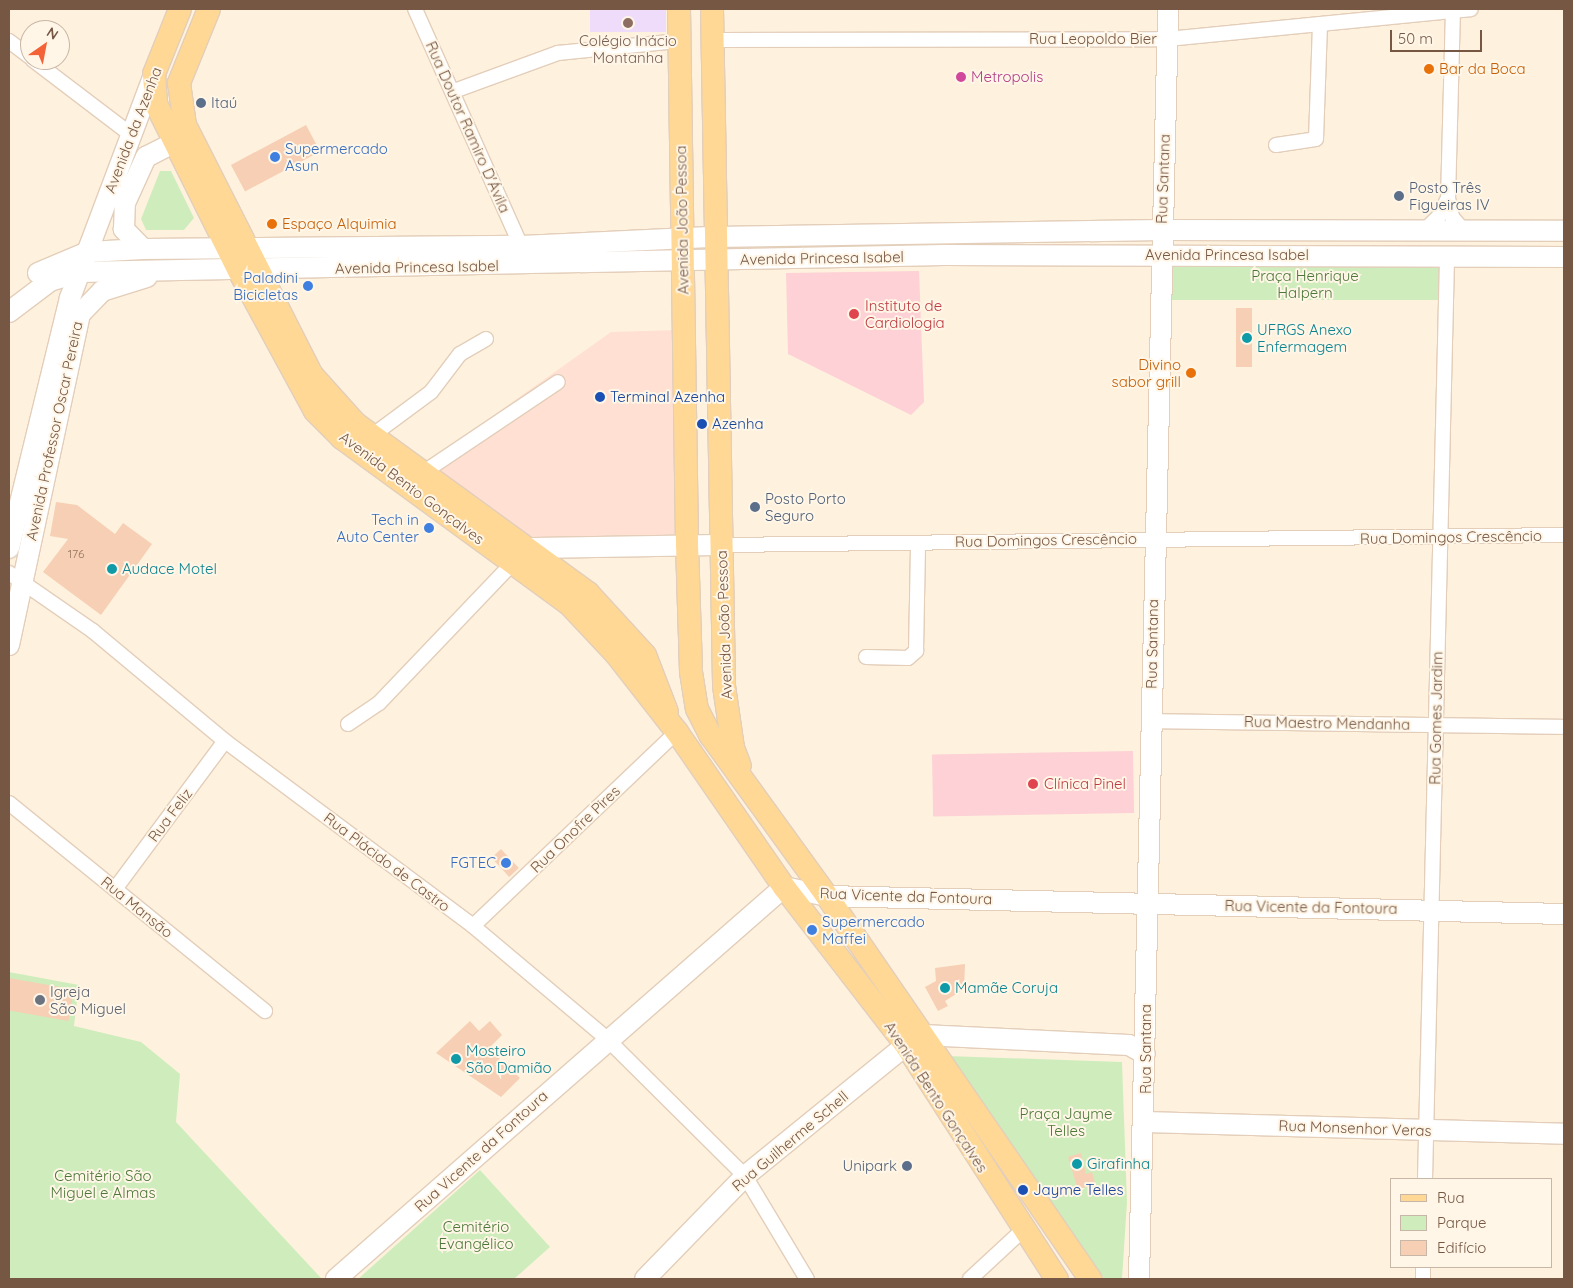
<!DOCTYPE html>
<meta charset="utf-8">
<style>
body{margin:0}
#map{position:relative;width:1573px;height:1288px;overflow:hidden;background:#fef2de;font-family:Quicksand,sans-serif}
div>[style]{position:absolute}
.commercial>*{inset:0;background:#ffe0d2}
.education>*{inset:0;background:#efdcfa;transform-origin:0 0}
.medical>*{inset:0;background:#fdd1d6;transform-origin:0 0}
.green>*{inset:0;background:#cfedbc;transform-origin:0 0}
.building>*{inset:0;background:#f6cfb4;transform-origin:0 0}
.roads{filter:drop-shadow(1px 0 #e3ceba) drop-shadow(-1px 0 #e3ceba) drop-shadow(0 1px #e3ceba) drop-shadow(0 -1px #e3ceba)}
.street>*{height:14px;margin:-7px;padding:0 7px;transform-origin:7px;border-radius:7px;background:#fff}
.secondary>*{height:20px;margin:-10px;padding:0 10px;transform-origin:10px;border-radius:10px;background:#fff}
.primary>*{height:22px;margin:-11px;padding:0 11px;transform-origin:11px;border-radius:11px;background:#ffd895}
.dots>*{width:14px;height:14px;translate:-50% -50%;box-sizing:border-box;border:2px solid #fff6e7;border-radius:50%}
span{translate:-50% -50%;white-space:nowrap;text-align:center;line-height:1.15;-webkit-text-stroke:4px #fff6e7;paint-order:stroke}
.number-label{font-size:12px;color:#967560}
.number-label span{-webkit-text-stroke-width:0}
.street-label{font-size:15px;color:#765744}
.education-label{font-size:15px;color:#785e54}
.food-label{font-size:15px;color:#c56008}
.left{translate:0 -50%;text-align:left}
.right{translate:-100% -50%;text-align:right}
.hotel-label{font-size:15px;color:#b23c85}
.service-label{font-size:15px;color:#4e5e75}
.shop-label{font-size:15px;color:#366cbe}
.park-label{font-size:15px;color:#4b7839}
.health-label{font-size:15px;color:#be3a42}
.culture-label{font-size:15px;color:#0d838f}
.transit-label{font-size:15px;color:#164399}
.worship-label{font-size:15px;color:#5b616d}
.frame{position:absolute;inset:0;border:10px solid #765744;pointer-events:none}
.legend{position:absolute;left:1390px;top:1178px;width:162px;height:90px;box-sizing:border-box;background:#fff6e7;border:1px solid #c8b6a6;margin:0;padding:6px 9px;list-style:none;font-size:15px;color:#765744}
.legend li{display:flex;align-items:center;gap:10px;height:25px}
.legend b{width:25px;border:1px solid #c8b6a6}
.north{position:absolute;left:20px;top:20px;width:50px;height:50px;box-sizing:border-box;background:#fff6e7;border:1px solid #c8b6a6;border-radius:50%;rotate:33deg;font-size:14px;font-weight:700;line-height:20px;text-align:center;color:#765744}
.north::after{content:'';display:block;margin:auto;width:18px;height:22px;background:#f46337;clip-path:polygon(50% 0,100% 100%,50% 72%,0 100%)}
.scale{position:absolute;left:1390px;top:30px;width:92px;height:22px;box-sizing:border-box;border:2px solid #765744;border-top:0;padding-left:6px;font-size:15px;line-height:18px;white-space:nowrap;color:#765744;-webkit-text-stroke:4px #fff6e7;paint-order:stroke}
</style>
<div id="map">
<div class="commercial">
<div style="clip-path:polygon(678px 330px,682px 539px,534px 539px,428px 462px,611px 332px)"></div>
</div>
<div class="education">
<div style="left:590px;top:9px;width:76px;height:23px"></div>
</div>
<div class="medical">
<div style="clip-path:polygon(919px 271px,924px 402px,911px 415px,788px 354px,786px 273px)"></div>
<div style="left:1133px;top:751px;width:62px;height:201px;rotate:89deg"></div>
</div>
<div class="green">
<div style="clip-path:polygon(160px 171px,171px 171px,194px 218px,184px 230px,146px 230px,141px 219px)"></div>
<div style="left:1170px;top:264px;width:269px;height:36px"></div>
<div style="clip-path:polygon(9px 972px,79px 985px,74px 1026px,141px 1042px,180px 1074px,176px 1122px,321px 1278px,9px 1279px)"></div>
<div style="clip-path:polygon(947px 1056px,1122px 1062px,1127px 1202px,1122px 1279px,1104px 1279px)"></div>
<div style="clip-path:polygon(480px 1170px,550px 1247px,514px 1279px,358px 1279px)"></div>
</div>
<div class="building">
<div style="left:306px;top:125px;width:30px;height:85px;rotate:62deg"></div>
<div style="left:1236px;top:308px;width:16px;height:59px"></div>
<div style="clip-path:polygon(56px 502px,77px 505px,115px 534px,123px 523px,152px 544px,101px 615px,43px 572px,68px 539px,50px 536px)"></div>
<div style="left:501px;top:849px;width:26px;height:13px;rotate:47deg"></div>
<div style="clip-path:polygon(965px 964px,964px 989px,945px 1001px,948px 1006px,938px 1011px,925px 987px,936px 981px,935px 968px)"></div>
<div style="left:9px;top:978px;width:66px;height:32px;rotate:10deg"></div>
<div style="clip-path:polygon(470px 1021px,479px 1031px,490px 1021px,502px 1035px,489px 1048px,520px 1078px,501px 1097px,436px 1053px)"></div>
<div style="clip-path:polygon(1081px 1153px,1086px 1174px,1092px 1172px,1095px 1183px,1078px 1190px,1068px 1157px)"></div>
</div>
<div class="roads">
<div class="street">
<div style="left:415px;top:9px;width:260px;rotate:65.9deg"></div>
<div style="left:1453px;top:9px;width:189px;rotate:91.5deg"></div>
<div style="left:1448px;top:198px;width:19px;rotate:78deg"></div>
<div style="left:1452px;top:217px;width:18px;rotate:49deg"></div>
<div style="left:713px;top:40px;width:454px;rotate:-0.1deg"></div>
<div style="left:1167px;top:39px;width:305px;rotate:-5.6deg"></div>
<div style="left:9px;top:41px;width:26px;rotate:37deg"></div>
<div style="left:33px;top:60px;width:122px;rotate:37.3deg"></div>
<div style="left:454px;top:91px;width:111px;rotate:-20.1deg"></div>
<div style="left:558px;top:53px;width:122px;rotate:-5.7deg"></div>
<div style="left:1276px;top:145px;width:40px;rotate:-8.5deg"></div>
<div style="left:1316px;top:139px;width:115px;rotate:-88deg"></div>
<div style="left:1425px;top:230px;width:21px;rotate:-45deg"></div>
<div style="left:1440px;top:215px;width:19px;rotate:-65deg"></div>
<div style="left:373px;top:435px;width:72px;rotate:-36.6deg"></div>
<div style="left:431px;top:392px;width:48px;rotate:-52.7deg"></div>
<div style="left:460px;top:354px;width:30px;rotate:-30deg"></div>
<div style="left:424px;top:472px;width:161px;rotate:-33.9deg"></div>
<div style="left:722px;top:545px;width:842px;rotate:-0.68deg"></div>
<div style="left:9px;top:573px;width:102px;rotate:34.6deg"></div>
<div style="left:93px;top:631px;width:172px;rotate:39.8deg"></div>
<div style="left:225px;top:741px;width:309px;rotate:36.7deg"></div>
<div style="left:473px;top:926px;width:175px;rotate:40.1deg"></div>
<div style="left:607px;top:1039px;width:194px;rotate:44.8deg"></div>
<div style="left:745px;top:1176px;width:120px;rotate:59deg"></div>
<div style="left:866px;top:657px;width:42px;rotate:1.4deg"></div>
<div style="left:908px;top:658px;width:11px;rotate:-41deg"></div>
<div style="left:916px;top:651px;width:108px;rotate:-88.9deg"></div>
<div style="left:1150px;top:721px;width:414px;rotate:0.8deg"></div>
<div style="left:348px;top:724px;width:37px;rotate:-34deg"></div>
<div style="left:379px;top:703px;width:194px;rotate:-46.3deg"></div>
<div style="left:9px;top:803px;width:330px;rotate:39.1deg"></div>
<div style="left:115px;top:889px;width:184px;rotate:-53.4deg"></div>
<div style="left:473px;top:926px;width:282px;rotate:-43.6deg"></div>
<div style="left:1425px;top:1179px;width:923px;rotate:-88.63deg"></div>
<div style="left:970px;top:1279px;width:74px;rotate:-42.8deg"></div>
<div style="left:1423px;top:1279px;width:12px;rotate:-90deg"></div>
</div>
<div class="secondary">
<div style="left:143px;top:249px;width:28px;rotate:-134deg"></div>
<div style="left:124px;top:229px;width:26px;rotate:-88deg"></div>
<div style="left:125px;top:203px;width:51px;rotate:-65.5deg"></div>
<div style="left:146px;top:157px;width:31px;rotate:-27deg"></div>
<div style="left:38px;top:273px;width:54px;rotate:-22.8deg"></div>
<div style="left:88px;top:252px;width:55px;rotate:-3.1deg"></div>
<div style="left:143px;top:249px;width:378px;rotate:-0.5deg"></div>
<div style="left:521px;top:246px;width:194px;rotate:-2.7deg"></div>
<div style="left:715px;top:237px;width:447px;rotate:-0.9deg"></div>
<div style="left:1162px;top:230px;width:402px;rotate:0.1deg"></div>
<div style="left:9px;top:312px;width:51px;rotate:-37.1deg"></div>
<div style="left:50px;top:281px;width:31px;rotate:-17deg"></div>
<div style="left:80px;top:272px;width:864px;rotate:-1.13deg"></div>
<div style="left:944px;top:255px;width:620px;rotate:0.18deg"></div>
<div style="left:9px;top:548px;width:257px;rotate:-76.3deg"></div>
<div style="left:70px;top:298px;width:239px;rotate:-69.4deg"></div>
<div style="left:529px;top:548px;width:193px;rotate:-0.9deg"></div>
<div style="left:9px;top:645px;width:339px;rotate:-77.9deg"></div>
<div style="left:80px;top:314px;width:32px;rotate:-46deg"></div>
<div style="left:102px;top:291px;width:47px;rotate:-17.3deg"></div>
<div style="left:1146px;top:1122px;width:418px;rotate:1.6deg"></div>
<div style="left:336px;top:1279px;width:595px;rotate:-41.19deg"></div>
<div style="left:784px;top:887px;width:44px;rotate:11.8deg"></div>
<div style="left:827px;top:896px;width:737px;rotate:1.4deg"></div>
<div style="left:645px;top:1279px;width:144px;rotate:-45.8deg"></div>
<div style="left:745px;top:1176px;width:208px;rotate:-39.1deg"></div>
<div style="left:906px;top:1045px;width:20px;rotate:-30deg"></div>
<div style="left:923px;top:1035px;width:206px;rotate:2.8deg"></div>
<div style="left:1129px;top:1045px;width:18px;rotate:29deg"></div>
<div style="left:1139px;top:1279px;width:1270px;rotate:-88.69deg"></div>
</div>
<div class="primary">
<div style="left:180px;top:9px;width:70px;rotate:111.8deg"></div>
<div style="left:154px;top:74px;width:30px;rotate:86deg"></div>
<div style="left:156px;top:104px;width:186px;rotate:63.6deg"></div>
<div style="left:239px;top:271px;width:159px;rotate:61.5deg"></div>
<div style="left:315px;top:411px;width:38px;rotate:45deg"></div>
<div style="left:342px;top:438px;width:281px;rotate:36.2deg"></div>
<div style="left:569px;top:604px;width:69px;rotate:46.8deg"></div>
<div style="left:616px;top:654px;width:99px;rotate:52deg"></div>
<div style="left:677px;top:732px;width:188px;rotate:55.4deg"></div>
<div style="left:784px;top:887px;width:200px;rotate:52.3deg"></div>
<div style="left:906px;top:1045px;width:278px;rotate:57.2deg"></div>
<div style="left:209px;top:9px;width:80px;rotate:112.1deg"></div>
<div style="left:179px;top:83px;width:42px;rotate:81.9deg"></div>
<div style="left:185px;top:125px;width:280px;rotate:63.1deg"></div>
<div style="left:312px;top:375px;width:64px;rotate:48.1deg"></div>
<div style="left:355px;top:423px;width:288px;rotate:36.1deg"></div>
<div style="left:588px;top:593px;width:84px;rotate:47.4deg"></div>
<div style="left:645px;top:655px;width:61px;rotate:68.9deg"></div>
<div style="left:679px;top:9px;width:535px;rotate:89.14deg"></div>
<div style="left:687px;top:544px;width:128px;rotate:88.2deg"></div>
<div style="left:691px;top:672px;width:37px;rotate:81deg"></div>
<div style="left:697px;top:709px;width:30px;rotate:63deg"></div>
<div style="left:711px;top:736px;width:198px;rotate:54.1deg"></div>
<div style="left:827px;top:896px;width:465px;rotate:55.5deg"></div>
<div style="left:712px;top:9px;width:677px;rotate:88.98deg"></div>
<div style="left:724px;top:686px;width:63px;rotate:81.7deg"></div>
<div style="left:733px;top:748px;width:19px;rotate:69deg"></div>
</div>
</div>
<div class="dots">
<div style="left:628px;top:23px;background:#8d6e63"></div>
<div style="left:1429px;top:69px;background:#e8710a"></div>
<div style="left:961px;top:77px;background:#d1479c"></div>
<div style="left:201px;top:103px;background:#5c6f8a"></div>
<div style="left:275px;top:157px;background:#3f7fe0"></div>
<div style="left:1399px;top:196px;background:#5c6f8a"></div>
<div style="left:272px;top:224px;background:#e8710a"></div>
<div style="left:308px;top:286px;background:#3f7fe0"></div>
<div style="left:854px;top:314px;background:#e0444e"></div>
<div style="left:1247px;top:338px;background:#0f9aa8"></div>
<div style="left:1191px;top:373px;background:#e8710a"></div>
<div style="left:600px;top:397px;background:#1a4fb4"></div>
<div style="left:702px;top:424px;background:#1a4fb4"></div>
<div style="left:755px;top:507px;background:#5c6f8a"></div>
<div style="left:429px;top:528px;background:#3f7fe0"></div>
<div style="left:112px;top:569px;background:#0f9aa8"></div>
<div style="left:1033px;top:784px;background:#e0444e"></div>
<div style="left:506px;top:863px;background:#3f7fe0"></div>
<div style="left:812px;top:930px;background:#3f7fe0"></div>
<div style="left:945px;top:988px;background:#0f9aa8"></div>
<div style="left:40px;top:1000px;background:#6b7280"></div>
<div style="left:456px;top:1059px;background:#0f9aa8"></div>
<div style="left:1077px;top:1164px;background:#0f9aa8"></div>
<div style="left:907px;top:1166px;background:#5c6f8a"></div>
<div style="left:1023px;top:1190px;background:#1a4fb4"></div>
</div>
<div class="number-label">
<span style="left:76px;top:554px">176</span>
</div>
<div class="street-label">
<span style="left:1093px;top:39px">Rua Leopoldo Bier</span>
<span style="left:468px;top:127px;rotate:66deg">Rua Doutor Ramiro D'Ávila</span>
<span style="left:133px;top:130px;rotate:-69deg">Avenida da Azenha</span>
<span style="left:1163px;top:179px;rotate:-88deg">Rua Santana</span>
<span style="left:682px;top:220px;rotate:-91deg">Avenida João Pessoa</span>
<span style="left:1227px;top:255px">Avenida Princesa Isabel</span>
<span style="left:822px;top:258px;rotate:-1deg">Avenida Princesa Isabel</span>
<span style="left:417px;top:267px;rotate:-1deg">Avenida Princesa Isabel</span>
<span style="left:54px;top:431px;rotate:-78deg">Avenida Professor Oscar Pereira</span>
<span style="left:412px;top:488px;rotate:37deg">Avenida Bento Gonçalves</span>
<span style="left:1451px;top:537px;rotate:-1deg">Rua Domingos Crescêncio</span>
<span style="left:1046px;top:540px;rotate:-1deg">Rua Domingos Crescêncio</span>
<span style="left:724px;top:625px;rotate:-92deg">Avenida João Pessoa</span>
<span style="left:1152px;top:644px;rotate:-89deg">Rua Santana</span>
<span style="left:1436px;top:718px;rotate:-89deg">Rua Gomes Jardim</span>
<span style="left:1327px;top:723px;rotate:1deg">Rua Maestro Mendanha</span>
<span style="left:170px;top:815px;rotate:-53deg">Rua Feliz</span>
<span style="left:575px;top:829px;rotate:-44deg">Rua Onofre Pires</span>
<span style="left:387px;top:862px;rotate:37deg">Rua Plácido de Castro</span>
<span style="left:906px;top:896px;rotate:2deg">Rua Vicente da Fontoura</span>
<span style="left:137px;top:907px;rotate:39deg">Rua Mansão</span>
<span style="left:1311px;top:907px;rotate:1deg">Rua Vicente da Fontoura</span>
<span style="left:1146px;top:1049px;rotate:-90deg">Rua Santana</span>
<span style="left:936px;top:1097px;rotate:57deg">Avenida Bento Gonçalves</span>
<span style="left:1355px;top:1128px;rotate:2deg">Rua Monsenhor Veras</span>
<span style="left:790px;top:1141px;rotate:-40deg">Rua Guilherme Schell</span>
<span style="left:481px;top:1151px;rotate:-42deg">Rua Vicente da Fontoura</span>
</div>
<div class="education-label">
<span style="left:628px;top:49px">Colégio Inácio<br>Montanha</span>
</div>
<div class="food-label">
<span class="left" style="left:1439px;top:69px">Bar da Boca</span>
<span class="left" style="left:282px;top:224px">Espaço Alquimia</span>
<span class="right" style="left:1181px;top:373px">Divino<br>sabor grill</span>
</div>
<div class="hotel-label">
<span class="left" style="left:971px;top:77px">Metropolis</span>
</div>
<div class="service-label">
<span class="left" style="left:211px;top:103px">Itaú</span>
<span class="left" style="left:1409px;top:196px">Posto Três<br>Figueiras IV</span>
<span class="left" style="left:765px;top:507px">Posto Porto<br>Seguro</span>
<span class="right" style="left:897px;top:1166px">Unipark</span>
</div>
<div class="shop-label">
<span class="left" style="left:285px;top:157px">Supermercado<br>Asun</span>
<span class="right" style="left:298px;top:286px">Paladini<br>Bicicletas</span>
<span class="right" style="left:419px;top:528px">Tech in<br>Auto Center</span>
<span class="right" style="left:496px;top:863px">FGTEC</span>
<span class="left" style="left:822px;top:930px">Supermercado<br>Maffei</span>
</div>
<div class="park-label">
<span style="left:1305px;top:284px">Praça Henrique<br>Halpern</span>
<span style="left:1066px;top:1122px">Praça Jayme<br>Telles</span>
<span style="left:103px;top:1184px">Cemitério São<br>Miguel e Almas</span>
<span style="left:476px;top:1235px">Cemitério<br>Evangélico</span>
</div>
<div class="health-label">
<span class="left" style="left:865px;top:314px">Instituto de<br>Cardiologia</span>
<span class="left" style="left:1044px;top:784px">Clínica Pinel</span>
</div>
<div class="culture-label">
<span class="left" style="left:1257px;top:338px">UFRGS Anexo<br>Enfermagem</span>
<span class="left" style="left:122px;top:569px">Audace Motel</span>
<span class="left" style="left:955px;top:988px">Mamãe Coruja</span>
<span class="left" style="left:466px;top:1059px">Mosteiro<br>São Damião</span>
<span class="left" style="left:1087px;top:1164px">Girafinha</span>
</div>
<div class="transit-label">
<span class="left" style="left:610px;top:397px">Terminal Azenha</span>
<span class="left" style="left:712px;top:424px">Azenha</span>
<span class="left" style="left:1033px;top:1190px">Jayme Telles</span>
</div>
<div class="worship-label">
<span class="left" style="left:50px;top:1000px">Igreja<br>São Miguel</span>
</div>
<div class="frame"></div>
<ul class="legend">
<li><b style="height:6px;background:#ffd895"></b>Rua</li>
<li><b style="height:14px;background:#cfedbc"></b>Parque</li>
<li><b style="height:14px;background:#f6cfb4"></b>Edifício</li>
</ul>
<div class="north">N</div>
<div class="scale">50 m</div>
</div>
